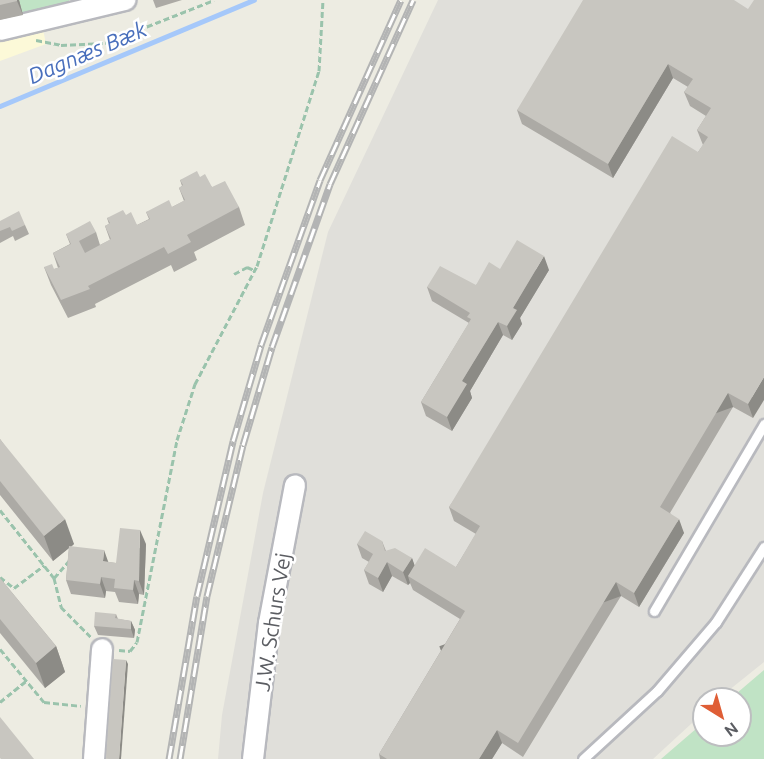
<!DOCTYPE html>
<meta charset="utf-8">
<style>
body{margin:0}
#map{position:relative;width:764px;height:759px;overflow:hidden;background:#edece2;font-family:Ubuntu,sans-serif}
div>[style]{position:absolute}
.commercial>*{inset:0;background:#fcf9d8}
.industrial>*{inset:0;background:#e0dfda}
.green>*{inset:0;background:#c0e3c5}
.stream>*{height:4.5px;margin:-2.25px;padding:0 2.25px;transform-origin:2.25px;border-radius:2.25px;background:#a5c8fa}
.path>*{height:3px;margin-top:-1.5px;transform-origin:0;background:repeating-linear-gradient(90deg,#9ac3ac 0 6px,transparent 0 9px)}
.roads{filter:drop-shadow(2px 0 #b8b9be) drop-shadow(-2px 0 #b8b9be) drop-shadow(0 2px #b8b9be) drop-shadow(0 -2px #b8b9be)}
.lane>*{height:9px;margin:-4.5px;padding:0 4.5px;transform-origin:4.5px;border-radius:4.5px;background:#fff}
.street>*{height:20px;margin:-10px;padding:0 10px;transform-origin:10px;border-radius:10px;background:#fff}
.rail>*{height:7px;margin-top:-3.5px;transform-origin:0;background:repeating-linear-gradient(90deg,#fff 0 14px,#b3b4b4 0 28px);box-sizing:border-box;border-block:2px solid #b3b4b4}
.wall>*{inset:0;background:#acaaa5}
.shaded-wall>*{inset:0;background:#8c8b86;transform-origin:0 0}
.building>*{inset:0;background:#c8c6c0;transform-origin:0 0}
span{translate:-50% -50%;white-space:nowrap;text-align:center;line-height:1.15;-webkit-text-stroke:5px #fff;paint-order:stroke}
.street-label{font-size:21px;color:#5b5d62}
.water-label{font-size:22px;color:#496fbc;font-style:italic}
.north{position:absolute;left:692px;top:687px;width:60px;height:60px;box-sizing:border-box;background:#fff;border:2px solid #bdbec0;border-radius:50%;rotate:143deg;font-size:16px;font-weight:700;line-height:24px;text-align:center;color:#5b5d62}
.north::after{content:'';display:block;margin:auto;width:21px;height:27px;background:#df5e36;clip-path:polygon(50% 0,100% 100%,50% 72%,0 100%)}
</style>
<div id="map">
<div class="commercial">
<div style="clip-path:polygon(0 0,37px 0,46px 44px,0 61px)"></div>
</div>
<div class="industrial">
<div style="clip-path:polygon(438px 0,764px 0,764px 662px,718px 699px,704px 699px,704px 712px,653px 759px,218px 759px,222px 715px,263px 493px,328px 232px)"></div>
</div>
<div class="green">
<div style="clip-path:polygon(19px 0,69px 0,70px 6px,23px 19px)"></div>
<div style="clip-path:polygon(764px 670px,764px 759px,661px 759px,704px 722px,704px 735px,740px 735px,740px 699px,730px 699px)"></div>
</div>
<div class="stream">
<div style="left:0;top:106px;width:275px;rotate:-22.7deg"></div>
</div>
<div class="path">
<div style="left:36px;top:40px;width:25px;rotate:11deg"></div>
<div style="left:61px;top:45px;width:44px;rotate:-2.6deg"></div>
<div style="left:105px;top:43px;width:117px;rotate:-21.5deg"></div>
<div style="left:234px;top:274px;width:15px;rotate:-28deg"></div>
<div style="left:247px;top:267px;width:8px;rotate:23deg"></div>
<div style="left:0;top:510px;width:87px;rotate:51.5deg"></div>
<div style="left:54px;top:578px;width:23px;rotate:-49deg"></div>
<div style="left:0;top:577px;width:18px;rotate:38deg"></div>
<div style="left:14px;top:588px;width:38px;rotate:-37deg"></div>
<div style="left:54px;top:578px;width:30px;rotate:76deg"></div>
<div style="left:61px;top:607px;width:42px;rotate:45deg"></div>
<div style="left:0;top:649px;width:69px;rotate:50.3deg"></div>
<div style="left:44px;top:702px;width:37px;rotate:6deg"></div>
<div style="left:119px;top:650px;width:11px;rotate:5deg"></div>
<div style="left:130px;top:651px;width:11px;rotate:-52deg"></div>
<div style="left:137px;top:642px;width:206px;rotate:-78.8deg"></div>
<div style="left:177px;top:440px;width:59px;rotate:-72.2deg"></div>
<div style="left:195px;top:384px;width:133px;rotate:-62.3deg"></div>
<div style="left:257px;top:266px;width:205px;rotate:-72.4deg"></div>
<div style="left:319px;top:71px;width:71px;rotate:-86.8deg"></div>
<div style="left:0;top:702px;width:33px;rotate:-39deg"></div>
</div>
<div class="roads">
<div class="lane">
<div style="left:654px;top:611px;width:217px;rotate:-59.5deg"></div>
<div style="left:583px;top:759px;width:100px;rotate:-42.6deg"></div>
<div style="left:657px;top:691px;width:91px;rotate:-49.5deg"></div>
<div style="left:716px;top:622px;width:89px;rotate:-57.4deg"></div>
</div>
<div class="street">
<div style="left:0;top:30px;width:129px;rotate:-13.5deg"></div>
<div style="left:94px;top:759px;width:110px;rotate:-85.8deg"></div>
<div style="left:253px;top:759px;width:137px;rotate:-83.3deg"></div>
<div style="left:269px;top:623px;width:140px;rotate:-79.3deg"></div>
</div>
</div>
<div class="rail">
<div style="left:169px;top:759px;width:165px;rotate:-80.3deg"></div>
<div style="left:197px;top:596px;width:159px;rotate:-76.9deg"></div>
<div style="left:233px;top:441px;width:100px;rotate:-73.7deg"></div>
<div style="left:261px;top:345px;width:175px;rotate:-70.3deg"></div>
<div style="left:320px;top:180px;width:197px;rotate:-65.8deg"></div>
<div style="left:180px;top:759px;width:165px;rotate:-80.6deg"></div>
<div style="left:207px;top:596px;width:155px;rotate:-76.6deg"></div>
<div style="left:243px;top:445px;width:102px;rotate:-73.5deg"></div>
<div style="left:272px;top:347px;width:173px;rotate:-70.4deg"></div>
<div style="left:330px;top:184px;width:202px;rotate:-65.7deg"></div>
</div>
<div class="wall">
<div style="clip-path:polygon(0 0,19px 0,23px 15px,0 20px)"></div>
<div style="clip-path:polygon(153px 0,182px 0,156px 8px)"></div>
<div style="clip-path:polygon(734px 0,753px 418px,733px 407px,670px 513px,684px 533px,639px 607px,621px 596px,523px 757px,502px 743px,492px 759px,380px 759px,379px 754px,460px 619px,413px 590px,410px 583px,408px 585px,392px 576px,383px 592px,369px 584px,364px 570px,369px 562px,362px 558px,357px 544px,382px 541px,386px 551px,412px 558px,414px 565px,456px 567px,476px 534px,454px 521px,449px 507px,703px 145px,697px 130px,706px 116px,690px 106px,684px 92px,688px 87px,673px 78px,613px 178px,522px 124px,517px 110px)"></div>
<div style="clip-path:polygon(200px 177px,212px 187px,239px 207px,245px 225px,194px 252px,197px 260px,174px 272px,171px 265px,95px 304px,96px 307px,68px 318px,51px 285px,44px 267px,54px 269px,58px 268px,53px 253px,70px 244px,66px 234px,96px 232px,100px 245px,110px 240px,105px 226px,109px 224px,107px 218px,126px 215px,137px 225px,149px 219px,146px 212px,172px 207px,184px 201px,179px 188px,182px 186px,180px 180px)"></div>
<div style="clip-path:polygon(0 221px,25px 225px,29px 234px,15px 241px,13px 236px,0 243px)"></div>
<div style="clip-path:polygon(500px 269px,549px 270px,520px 318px,522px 324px,512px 340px,503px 335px,470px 391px,472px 398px,452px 431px,426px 416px,421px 402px,469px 323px,432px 301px,427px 287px,476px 285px)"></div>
<div style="clip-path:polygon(0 439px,74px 544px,71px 547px,108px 562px,116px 563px,146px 544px,144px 595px,139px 594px,138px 604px,119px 602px,115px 592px,106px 591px,105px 598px,71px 594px,66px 580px,69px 548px,53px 561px,0 495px)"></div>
<div style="clip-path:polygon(0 578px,56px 646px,65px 672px,45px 688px,0 633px)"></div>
<div style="clip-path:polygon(116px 614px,118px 619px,131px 621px,135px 630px,134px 638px,98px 635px,94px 626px)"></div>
</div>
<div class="shaded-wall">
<div style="clip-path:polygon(17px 0,19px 0,23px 15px,17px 1px)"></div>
<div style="clip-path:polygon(668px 64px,673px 78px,613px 178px,608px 164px)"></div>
<div style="clip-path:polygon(544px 256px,549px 270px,520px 318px,522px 324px,512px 340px,507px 326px,513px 308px)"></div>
<div style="clip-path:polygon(498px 322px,503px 335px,470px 391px,472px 398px,452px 431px,447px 417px,462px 381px)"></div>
<div style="clip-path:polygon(764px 377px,764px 400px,753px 418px,748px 404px)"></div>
<div style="left:728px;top:393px;width:15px;height:133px;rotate:70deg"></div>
<div style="clip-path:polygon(65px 519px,74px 544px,53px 561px,44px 536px)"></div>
<div style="clip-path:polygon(679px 519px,684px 533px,639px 607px,634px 593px)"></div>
<div style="clip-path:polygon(140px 530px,146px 544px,144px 595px,139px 581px)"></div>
<div style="clip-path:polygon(104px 550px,109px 564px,103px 561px)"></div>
<div style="clip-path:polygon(412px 558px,417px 572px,408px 576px,410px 583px,408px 585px,403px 572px)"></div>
<div style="clip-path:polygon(387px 562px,392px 576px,383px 592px,378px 578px)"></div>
<div style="clip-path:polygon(101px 577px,106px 591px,105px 598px,100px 584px)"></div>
<div style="clip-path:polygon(134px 580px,139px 594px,138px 604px,133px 590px)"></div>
<div style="left:616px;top:582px;width:15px;height:188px;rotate:70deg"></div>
<div style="clip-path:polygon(131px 621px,135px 630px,134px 638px,131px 629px)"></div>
<div style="clip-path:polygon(56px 646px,65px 672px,45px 688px,36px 663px)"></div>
<div style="clip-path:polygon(126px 660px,128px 664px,121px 759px,119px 759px)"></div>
<div style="clip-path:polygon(497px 730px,502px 743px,492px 759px,479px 759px)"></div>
</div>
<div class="building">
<div style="clip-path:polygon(0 0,17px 0,17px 1px,0 5px)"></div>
<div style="clip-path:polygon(583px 0,734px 0,748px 9px,754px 0,764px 0,764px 377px,748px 404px,728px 393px,660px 507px,679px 519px,634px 593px,616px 582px,518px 743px,497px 730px,479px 759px,387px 759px,379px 754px,465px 611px,408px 576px,425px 548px,456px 567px,480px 526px,449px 507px,672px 136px,698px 152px,708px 137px,697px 130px,711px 108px,684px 92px,693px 79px,668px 64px,608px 164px,517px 110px)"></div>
<div style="clip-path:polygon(197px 171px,200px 177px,205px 174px,212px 187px,225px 181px,239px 207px,187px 235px,191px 242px,168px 254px,164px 247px,88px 286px,90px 289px,61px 300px,44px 267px,52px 264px,54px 269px,60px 267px,53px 253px,71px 244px,66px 234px,90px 221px,96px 232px,79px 241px,85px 253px,111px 239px,105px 226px,110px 223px,107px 218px,123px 210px,126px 215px,131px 212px,137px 225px,150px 219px,146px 212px,169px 200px,172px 207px,185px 200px,179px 188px,183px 185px,180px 180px)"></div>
<div style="clip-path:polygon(19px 211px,25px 225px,12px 231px,10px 227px,0 231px,0 221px)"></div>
<div style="clip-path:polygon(517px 240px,544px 256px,513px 308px,517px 310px,507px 326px,498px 322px,462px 381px,467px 384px,447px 417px,421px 402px,471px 319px,467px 317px,470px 313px,427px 287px,440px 266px,476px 285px,489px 262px,500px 269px)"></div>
<div style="clip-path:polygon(0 439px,65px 519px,44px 536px,0 481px)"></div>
<div style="clip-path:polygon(120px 528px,140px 530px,139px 581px,134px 580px,133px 590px,114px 588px,115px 579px,101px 577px,100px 584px,66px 580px,69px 546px,104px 550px,103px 561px,116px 563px)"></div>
<div style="clip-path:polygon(365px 531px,382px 541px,385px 551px,395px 548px,412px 558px,403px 572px,387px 562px,378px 578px,364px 570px,373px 554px,357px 544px)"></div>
<div style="clip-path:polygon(0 578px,56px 646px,36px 663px,0 619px)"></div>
<div style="clip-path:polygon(95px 612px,116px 614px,115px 618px,131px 621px,131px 629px,94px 626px)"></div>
<div style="left:113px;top:659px;width:13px;height:100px;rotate:4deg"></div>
<div style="clip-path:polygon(0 717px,34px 759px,1px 759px,0 758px)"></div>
</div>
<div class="street-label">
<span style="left:272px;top:622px;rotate:-81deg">J.W. Schurs Vej</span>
</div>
<div class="water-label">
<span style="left:87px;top:52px;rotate:-23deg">Dagnæs Bæk</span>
</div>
<div class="north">N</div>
</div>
